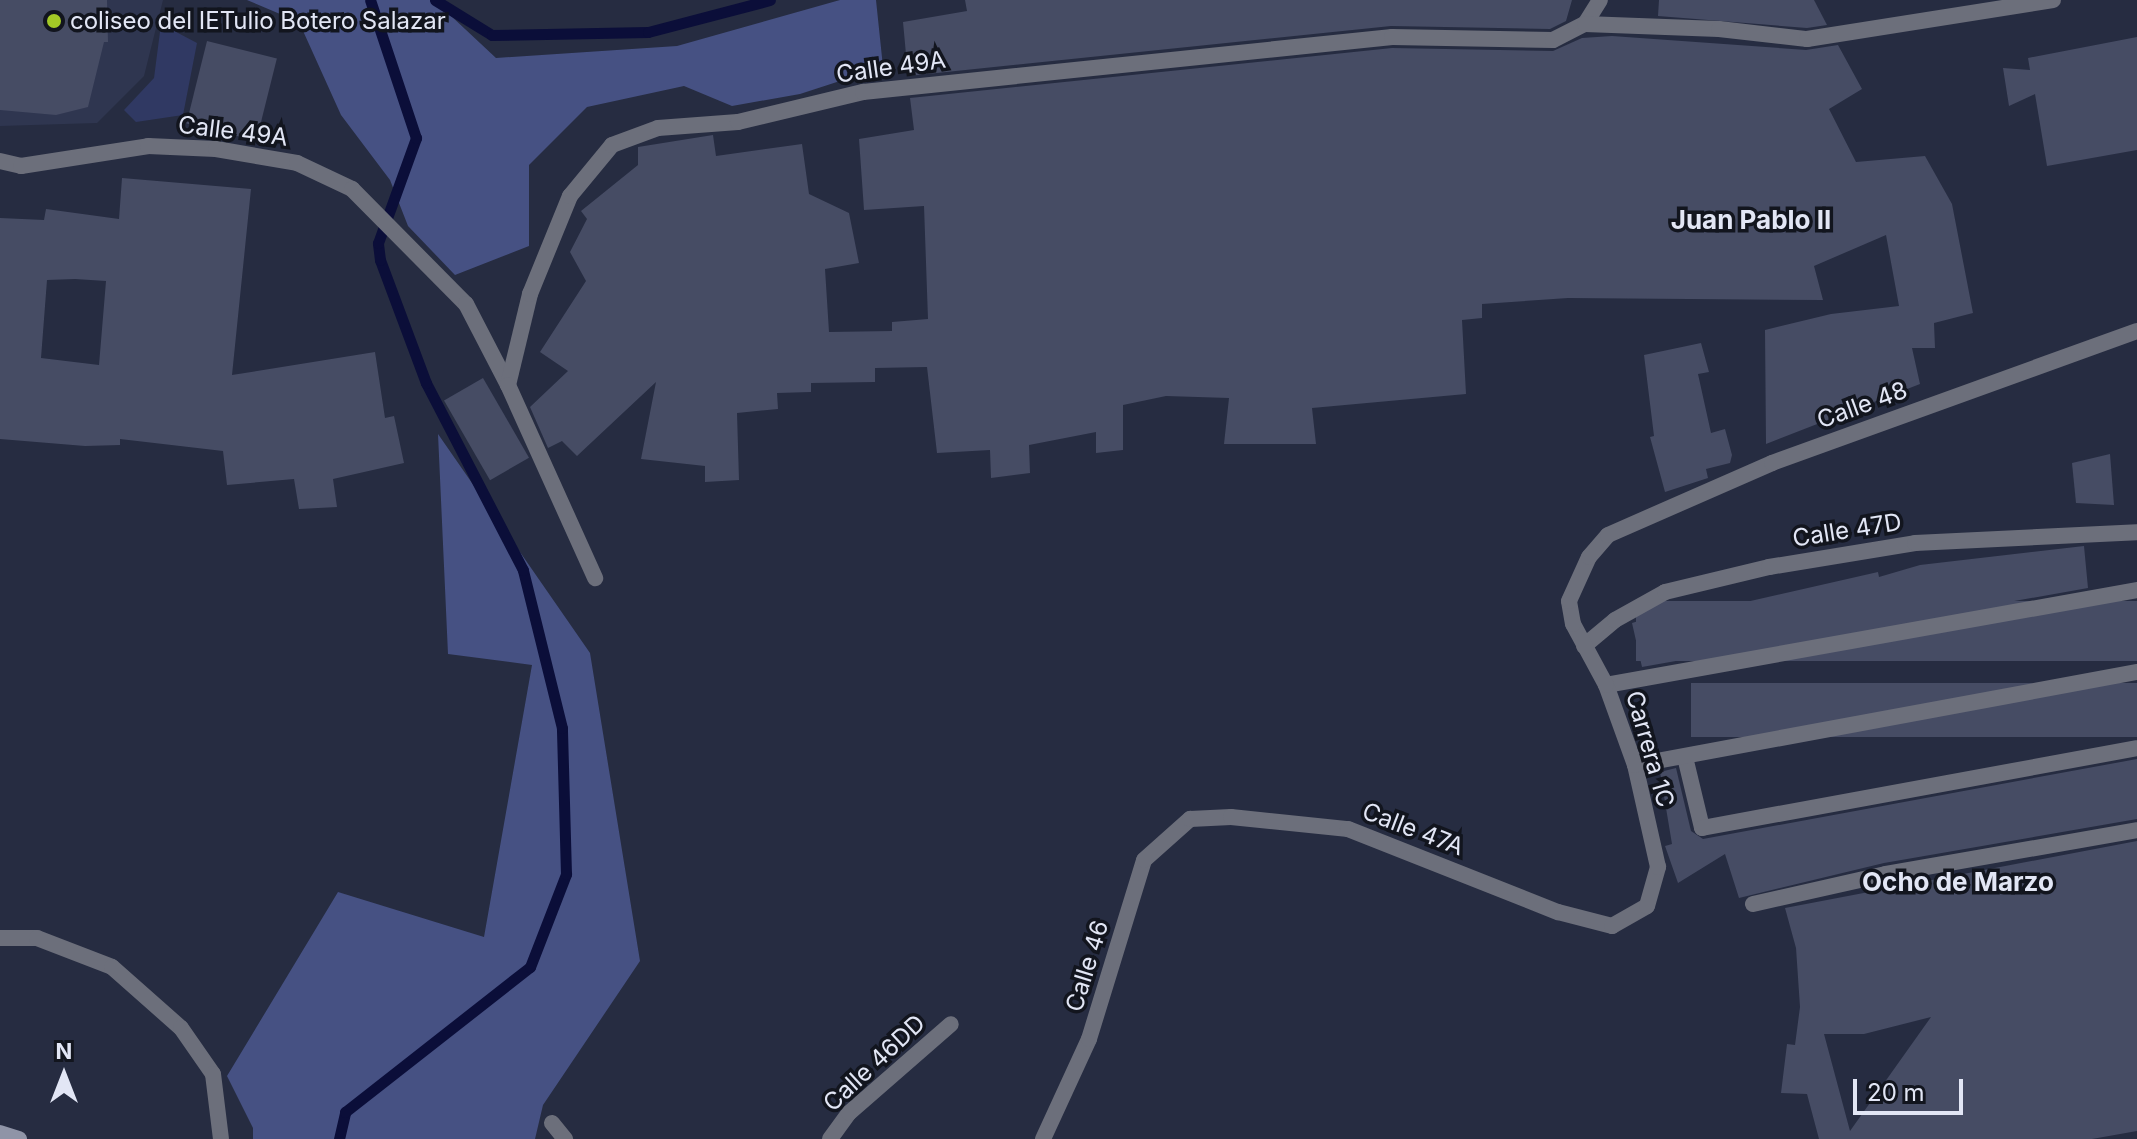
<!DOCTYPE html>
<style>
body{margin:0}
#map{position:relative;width:2137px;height:1139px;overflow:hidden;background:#262c41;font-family:Inter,sans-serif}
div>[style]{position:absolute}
.built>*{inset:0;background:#2f3650}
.green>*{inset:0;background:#303963}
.forest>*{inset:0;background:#465183}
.stream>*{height:11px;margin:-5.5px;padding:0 5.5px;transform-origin:5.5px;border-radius:5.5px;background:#0b0e39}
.building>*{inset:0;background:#464c64;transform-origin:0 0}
.minor>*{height:16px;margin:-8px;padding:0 8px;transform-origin:8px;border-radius:8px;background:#6c6f7b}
.secondary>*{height:16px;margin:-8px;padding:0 8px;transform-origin:8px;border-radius:8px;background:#8f94a7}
.dots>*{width:22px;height:22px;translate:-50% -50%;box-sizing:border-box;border:4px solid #12151e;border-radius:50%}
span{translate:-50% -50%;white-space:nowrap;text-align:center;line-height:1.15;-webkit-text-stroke:7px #12151e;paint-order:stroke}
.poi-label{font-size:24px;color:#e2e6f5}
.left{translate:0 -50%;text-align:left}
.street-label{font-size:24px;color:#e2e6f5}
.neighbourhood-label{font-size:26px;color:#e2e6f5;font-weight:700}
.north{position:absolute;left:24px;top:1035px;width:80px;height:80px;-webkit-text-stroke:6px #12151e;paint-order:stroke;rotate:0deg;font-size:22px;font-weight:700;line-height:32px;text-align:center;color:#e2e6f5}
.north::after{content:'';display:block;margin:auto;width:28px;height:36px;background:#e2e6f5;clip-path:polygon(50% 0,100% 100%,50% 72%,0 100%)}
.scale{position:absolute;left:1853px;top:1079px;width:110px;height:36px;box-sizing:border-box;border:4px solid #e2e6f5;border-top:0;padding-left:10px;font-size:24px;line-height:28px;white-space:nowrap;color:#e2e6f5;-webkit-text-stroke:6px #12151e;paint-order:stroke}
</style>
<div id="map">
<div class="built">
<div style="clip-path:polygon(0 0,163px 0,144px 76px,97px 123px,0 126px)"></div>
</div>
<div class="green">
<div style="clip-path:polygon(161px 24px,197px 43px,183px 115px,136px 122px,124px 110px,154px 78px)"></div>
</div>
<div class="forest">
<div style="clip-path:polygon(247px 0,434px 0,496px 58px,677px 46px,840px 0,876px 0,883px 67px,800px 94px,732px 106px,684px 86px,587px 107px,529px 165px,529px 246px,455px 275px,408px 226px,390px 180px,341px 115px,299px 22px)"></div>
<div style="clip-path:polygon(438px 434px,590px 653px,640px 961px,543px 1105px,535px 1139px,253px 1139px,253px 1128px,227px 1076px,338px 892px,484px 937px,532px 665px,448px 654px)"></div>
</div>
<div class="stream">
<div style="left:435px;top:0;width:67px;rotate:31.6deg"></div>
<div style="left:492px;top:35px;width:156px;rotate:-1.1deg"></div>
<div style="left:648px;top:32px;width:126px;rotate:-14.7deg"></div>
<div style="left:339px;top:1139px;width:28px;rotate:-77deg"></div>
<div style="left:345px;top:1112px;width:235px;rotate:-38.1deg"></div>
<div style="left:530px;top:967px;width:100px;rotate:-68.8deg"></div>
<div style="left:566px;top:874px;width:146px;rotate:-91.6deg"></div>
<div style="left:562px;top:728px;width:163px;rotate:-103.9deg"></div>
<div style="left:523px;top:570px;width:211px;rotate:-117.4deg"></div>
<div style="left:426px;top:383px;width:131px;rotate:-110.5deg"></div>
<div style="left:380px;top:260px;width:17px;rotate:-97deg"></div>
<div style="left:378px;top:243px;width:112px;rotate:-70.1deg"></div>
<div style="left:416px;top:138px;width:145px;rotate:-108.4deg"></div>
</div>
<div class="building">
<div style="clip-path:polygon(0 0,107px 0,108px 42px,104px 42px,88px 107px,56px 115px,0 110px)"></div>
<div style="clip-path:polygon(965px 0,1572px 0,1566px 21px,1550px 29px,1391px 26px,908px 76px,903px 22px,967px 11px)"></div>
<div style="clip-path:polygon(1659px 0,1814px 0,1827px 25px,1807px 28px,1658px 16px)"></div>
<div style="clip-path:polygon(1612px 36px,1806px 50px,1838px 45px,1862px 89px,1829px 109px,1856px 162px,1925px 156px,1952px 204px,1973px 313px,1934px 323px,1935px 348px,1912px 348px,1920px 384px,1766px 444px,1765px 330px,1831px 314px,1899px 306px,1886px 235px,1814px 266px,1823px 300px,1568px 298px,1482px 304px,1482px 318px,1462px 320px,1466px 394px,1312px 408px,1316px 444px,1224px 444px,1229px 398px,1166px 396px,1123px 405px,1123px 450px,1096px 453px,1096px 432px,1029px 445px,1030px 473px,991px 478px,990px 450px,937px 453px,927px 367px,875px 368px,875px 382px,811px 383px,811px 392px,777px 393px,778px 409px,737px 413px,739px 480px,705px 482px,705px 466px,641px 459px,656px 382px,577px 456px,562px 441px,548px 448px,530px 407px,568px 371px,540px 352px,586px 281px,570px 252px,587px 219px,581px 211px,638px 165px,638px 147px,713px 135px,716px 156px,802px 144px,809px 194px,849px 213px,859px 263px,825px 269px,829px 332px,892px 331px,892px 322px,928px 319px,924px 206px,864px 210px,859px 139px,914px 130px,910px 98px,1392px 48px,1553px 51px,1582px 38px)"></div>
<div style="clip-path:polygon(2137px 37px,2137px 150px,2047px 166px,2035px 94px,2009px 106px,2003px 68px,2030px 70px,2028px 58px)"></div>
<div style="left:207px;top:41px;width:72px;height:85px;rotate:14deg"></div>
<div style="clip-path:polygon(evenodd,122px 178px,251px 189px,232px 375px,375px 352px,385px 418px,394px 416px,404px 463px,333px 479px,337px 507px,299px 509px,294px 479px,227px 485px,223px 451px,120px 439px,120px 445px,85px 446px,0 439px,0 218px,44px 220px,46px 209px,119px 219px,122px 178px,75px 279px,106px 281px,99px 365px,41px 358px,47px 280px,75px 279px)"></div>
<div style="clip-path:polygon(1701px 343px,1709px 372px,1698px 374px,1711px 433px,1725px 429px,1732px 455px,1730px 463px,1706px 469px,1708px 478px,1665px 492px,1650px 437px,1654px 436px,1644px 355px)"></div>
<div style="left:483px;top:378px;width:92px;height:45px;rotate:60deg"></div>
<div style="clip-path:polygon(2110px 454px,2114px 505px,2076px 503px,2072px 463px)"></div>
<div style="clip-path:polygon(2084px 546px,2088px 588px,1642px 667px,1632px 623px,1675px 610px,1676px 618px,1878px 572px,1879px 577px,1920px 565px)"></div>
<div style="left:2137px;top:601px;width:60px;height:501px;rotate:90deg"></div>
<div style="left:2137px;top:683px;width:54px;height:446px;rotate:90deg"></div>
<div style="clip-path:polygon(2137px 759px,2137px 819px,1884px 863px,1739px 898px,1725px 854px,1678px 883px,1665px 846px,1672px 844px,1660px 772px,1676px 768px,1691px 831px,1703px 839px)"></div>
<div style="clip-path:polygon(evenodd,2137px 841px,2137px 1131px,2092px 1139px,1819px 1139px,1807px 1094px,1781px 1093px,1787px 1044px,1795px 1045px,1800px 1007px,1796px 948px,1785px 908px,2137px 841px,1931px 1017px,1850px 1131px,1824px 1034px,1864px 1034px,1931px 1017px)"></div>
</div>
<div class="minor">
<div style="left:1585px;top:24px;width:28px;rotate:-58deg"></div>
<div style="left:0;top:161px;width:22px;rotate:13deg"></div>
<div style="left:21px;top:166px;width:129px;rotate:-8.9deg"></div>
<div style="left:148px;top:146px;width:68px;rotate:2.5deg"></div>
<div style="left:216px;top:149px;width:82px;rotate:9.8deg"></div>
<div style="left:297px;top:163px;width:61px;rotate:25.3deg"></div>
<div style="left:352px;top:189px;width:162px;rotate:45.3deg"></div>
<div style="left:466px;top:304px;width:91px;rotate:62.6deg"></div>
<div style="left:508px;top:385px;width:94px;rotate:-76.4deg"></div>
<div style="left:530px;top:294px;width:106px;rotate:-67.8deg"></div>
<div style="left:570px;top:196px;width:66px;rotate:-50.5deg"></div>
<div style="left:612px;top:145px;width:49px;rotate:-20.3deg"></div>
<div style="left:658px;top:128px;width:80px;rotate:-4.3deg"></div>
<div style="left:738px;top:122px;width:129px;rotate:-13.5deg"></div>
<div style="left:863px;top:92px;width:532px;rotate:-5.94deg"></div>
<div style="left:1392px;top:37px;width:161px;rotate:1.1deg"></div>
<div style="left:1553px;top:40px;width:36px;rotate:-27deg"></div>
<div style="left:1585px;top:24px;width:134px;rotate:2.1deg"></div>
<div style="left:1719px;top:29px;width:89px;rotate:6.5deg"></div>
<div style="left:1807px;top:39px;width:249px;rotate:-9deg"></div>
<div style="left:508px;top:385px;width:212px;rotate:65.7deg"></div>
<div style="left:1584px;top:646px;width:40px;rotate:-40deg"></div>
<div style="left:1615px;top:620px;width:57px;rotate:-29.2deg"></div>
<div style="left:1665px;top:592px;width:107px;rotate:-13.5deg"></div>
<div style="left:1769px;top:567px;width:148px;rotate:-9.3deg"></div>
<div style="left:1915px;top:543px;width:222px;rotate:-2.8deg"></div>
<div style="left:1606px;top:685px;width:539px;rotate:-10.14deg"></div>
<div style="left:1685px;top:757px;width:73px;rotate:76.5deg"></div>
<div style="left:1702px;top:828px;width:442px;rotate:-10.4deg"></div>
<div style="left:1635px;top:765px;width:511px;rotate:-10.5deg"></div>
<div style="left:1753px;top:904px;width:136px;rotate:-12.7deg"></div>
<div style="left:1886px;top:874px;width:255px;rotate:-9.9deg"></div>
<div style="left:0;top:938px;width:37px"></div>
<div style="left:37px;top:938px;width:80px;rotate:21.1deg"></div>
<div style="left:112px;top:967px;width:92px;rotate:41.5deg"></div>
<div style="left:181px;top:1028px;width:56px;rotate:55.2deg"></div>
<div style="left:213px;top:1074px;width:65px;rotate:83deg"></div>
<div style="left:552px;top:1123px;width:21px;rotate:51deg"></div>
<div style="left:830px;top:1139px;width:32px;rotate:-54deg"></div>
<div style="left:849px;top:1113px;width:135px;rotate:-41.1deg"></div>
<div style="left:1043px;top:1139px;width:110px;rotate:-65.3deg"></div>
<div style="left:1089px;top:1039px;width:187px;rotate:-72.9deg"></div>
<div style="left:1144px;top:860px;width:62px;rotate:-41.7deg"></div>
<div style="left:1190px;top:819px;width:41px;rotate:-2.8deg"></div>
<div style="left:1231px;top:817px;width:118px;rotate:5.9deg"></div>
<div style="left:1348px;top:829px;width:226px;rotate:21.6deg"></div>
<div style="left:1558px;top:912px;width:56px;rotate:14.5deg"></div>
<div style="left:1612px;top:926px;width:40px;rotate:-29.7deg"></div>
<div style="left:1647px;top:906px;width:41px;rotate:-74.2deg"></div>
<div style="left:1658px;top:867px;width:105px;rotate:-102.7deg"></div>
<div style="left:1635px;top:765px;width:85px;rotate:-109.9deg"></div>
<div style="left:1606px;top:685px;width:69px;rotate:-118.4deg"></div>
<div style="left:1573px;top:624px;width:23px;rotate:-100deg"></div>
<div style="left:1569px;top:601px;width:48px;rotate:-65.6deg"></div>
<div style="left:1589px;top:557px;width:29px;rotate:-49deg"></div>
<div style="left:1608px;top:535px;width:179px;rotate:-23.7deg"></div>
<div style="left:1772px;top:463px;width:388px;rotate:-19.9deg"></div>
</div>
<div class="secondary">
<div style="left:0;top:1133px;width:20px;rotate:18deg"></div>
</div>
<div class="dots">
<div style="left:54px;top:21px;background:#a3c926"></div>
</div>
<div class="poi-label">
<span class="left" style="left:70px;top:21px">coliseo del IETulio Botero Salazar</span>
</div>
<div class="street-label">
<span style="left:891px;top:67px;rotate:-8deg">Calle 49A</span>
<span style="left:233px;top:131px;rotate:7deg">Calle 49A</span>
<span style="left:1862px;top:405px;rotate:-20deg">Calle 48</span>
<span style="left:1847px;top:530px;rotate:-9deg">Calle 47D</span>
<span style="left:1650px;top:749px;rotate:74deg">Carrera 1C</span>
<span style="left:1413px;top:829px;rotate:21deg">Calle 47A</span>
<span style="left:1087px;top:966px;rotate:-73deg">Calle 46</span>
<span style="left:874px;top:1063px;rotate:-43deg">Calle 46DD</span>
</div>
<div class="neighbourhood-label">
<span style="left:1751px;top:220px">Juan Pablo II</span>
<span style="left:1958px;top:882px">Ocho de Marzo</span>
</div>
<div class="north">N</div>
<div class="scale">20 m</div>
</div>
